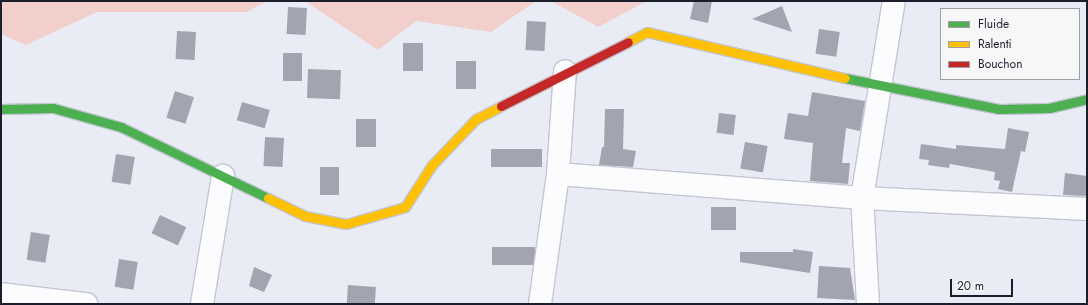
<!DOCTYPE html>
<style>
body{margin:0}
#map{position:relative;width:1088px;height:305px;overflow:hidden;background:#e9ecf5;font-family:Jost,sans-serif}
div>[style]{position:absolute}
.green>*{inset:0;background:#f3cfcb}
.building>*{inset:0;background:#a2a4af;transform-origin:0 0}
.roads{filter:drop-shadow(1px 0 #c2c6d2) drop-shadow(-1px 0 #c2c6d2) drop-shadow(0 1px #c2c6d2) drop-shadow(0 -1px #c2c6d2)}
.street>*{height:22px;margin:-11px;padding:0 11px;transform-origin:11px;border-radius:11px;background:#fcfcfe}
.fast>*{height:9px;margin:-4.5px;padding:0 4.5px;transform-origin:4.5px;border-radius:4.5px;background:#4caf50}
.slow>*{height:9px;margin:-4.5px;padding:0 4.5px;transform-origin:4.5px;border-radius:4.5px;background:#ffc107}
.jam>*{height:9px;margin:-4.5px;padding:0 4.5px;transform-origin:4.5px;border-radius:4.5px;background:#c62828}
span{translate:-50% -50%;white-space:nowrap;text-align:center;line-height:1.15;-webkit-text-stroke:4px #f7f7f7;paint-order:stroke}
.frame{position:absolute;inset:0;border:2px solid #1a1e2d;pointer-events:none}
.legend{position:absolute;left:940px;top:8px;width:140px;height:72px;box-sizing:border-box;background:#f7f7f7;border:1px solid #9fa0a6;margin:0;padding:5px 7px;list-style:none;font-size:12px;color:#1a1e2d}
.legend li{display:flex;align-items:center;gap:8px;height:20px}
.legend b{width:20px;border:1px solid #9fa0a6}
.scale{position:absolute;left:950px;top:279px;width:63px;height:18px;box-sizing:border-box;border:2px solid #1a1e2d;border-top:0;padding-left:5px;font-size:12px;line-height:14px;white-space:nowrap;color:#1a1e2d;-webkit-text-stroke:3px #f7f7f7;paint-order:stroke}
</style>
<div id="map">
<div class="green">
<div style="clip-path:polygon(1px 1px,267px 1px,247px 12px,97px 12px,26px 45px,1px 34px)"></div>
<div style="clip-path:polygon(305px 1px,536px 1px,491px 32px,416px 21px,378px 50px)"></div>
<div style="clip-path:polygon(551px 1px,647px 1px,598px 27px)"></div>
</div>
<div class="building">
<div style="clip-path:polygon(694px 1px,712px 1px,708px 23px,690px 19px)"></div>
<div style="clip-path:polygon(782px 6px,792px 32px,752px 19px)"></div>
<div style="left:288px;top:7px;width:19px;height:27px;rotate:3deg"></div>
<div style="left:527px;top:21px;width:19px;height:29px;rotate:3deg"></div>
<div style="left:819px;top:29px;width:21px;height:25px;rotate:8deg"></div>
<div style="left:177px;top:31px;width:19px;height:28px;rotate:3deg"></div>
<div style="left:403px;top:43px;width:20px;height:28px"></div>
<div style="left:283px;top:53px;width:19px;height:28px"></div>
<div style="left:456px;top:61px;width:20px;height:28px"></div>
<div style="left:308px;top:69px;width:33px;height:29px;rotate:2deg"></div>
<div style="left:175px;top:91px;width:20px;height:28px;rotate:18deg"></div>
<div style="clip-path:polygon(812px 92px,865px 101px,860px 131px,846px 128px,842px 163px,850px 163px,848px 184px,810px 181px,813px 143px,784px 139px,788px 113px,808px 116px)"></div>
<div style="left:242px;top:102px;width:29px;height:19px;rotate:16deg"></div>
<div style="clip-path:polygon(605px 109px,624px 109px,623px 149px,636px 151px,633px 167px,599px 165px,602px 147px,604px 147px)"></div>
<div style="left:719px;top:113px;width:17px;height:20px;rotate:7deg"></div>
<div style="left:356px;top:119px;width:20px;height:28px"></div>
<div style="clip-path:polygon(1008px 128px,1029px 132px,1025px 152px,1021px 151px,1012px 192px,998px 189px,1000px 181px,994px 180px,995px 172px,950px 164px,949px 168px,928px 165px,929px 160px,919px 159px,921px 144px,956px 149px,956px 145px,1005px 149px)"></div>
<div style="left:265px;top:137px;width:19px;height:29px;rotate:3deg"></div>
<div style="left:745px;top:142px;width:23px;height:27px;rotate:10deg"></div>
<div style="left:491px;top:149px;width:51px;height:18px"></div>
<div style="left:116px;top:154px;width:19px;height:28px;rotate:9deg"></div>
<div style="left:320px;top:167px;width:19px;height:28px"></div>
<div style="clip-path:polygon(1065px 173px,1087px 176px,1087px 196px,1063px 195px)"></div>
<div style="left:711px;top:207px;width:25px;height:23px"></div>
<div style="left:160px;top:215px;width:29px;height:20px;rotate:25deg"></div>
<div style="left:31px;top:232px;width:19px;height:28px;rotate:9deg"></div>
<div style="left:492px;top:247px;width:43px;height:18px"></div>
<div style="clip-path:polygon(793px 249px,813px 252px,810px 273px,740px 262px,740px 252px,793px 252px)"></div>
<div style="left:119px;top:259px;width:19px;height:28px;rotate:9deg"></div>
<div style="clip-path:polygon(819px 266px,850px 268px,855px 300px,817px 298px)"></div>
<div style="clip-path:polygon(254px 267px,272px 275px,264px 292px,249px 286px)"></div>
<div style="left:348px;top:285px;width:28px;height:19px;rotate:4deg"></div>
</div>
<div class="roads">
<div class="street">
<div style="left:558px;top:174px;width:305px;rotate:4.5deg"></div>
<div style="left:862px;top:198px;width:225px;rotate:2.8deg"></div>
<div style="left:1px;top:294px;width:86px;rotate:6.7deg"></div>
<div style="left:202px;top:304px;width:130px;rotate:-80.7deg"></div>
<div style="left:540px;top:304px;width:131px;rotate:-82.1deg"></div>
<div style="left:558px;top:174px;width:103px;rotate:-86.1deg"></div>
<div style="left:868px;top:304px;width:106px;rotate:-93.2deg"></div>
<div style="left:862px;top:198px;width:200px;rotate:-80.8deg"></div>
</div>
<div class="fast">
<div style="left:845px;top:78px;width:157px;rotate:11.4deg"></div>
<div style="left:999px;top:109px;width:50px;rotate:-1.1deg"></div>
<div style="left:1049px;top:108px;width:39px;rotate:-13deg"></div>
<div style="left:1px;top:109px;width:52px;rotate:-1.1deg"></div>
<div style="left:53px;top:108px;width:71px;rotate:15.6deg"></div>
<div style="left:121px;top:127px;width:163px;rotate:25.8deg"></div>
</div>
<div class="slow">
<div style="left:628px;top:42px;width:21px;rotate:-28deg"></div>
<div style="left:647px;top:32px;width:203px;rotate:13.1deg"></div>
<div style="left:268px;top:198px;width:41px;rotate:25.9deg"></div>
<div style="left:305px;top:216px;width:42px;rotate:11deg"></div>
<div style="left:346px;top:224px;width:61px;rotate:-16.1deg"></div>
<div style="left:405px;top:207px;width:50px;rotate:-57.3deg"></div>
<div style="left:432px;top:165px;width:64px;rotate:-46.3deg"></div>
<div style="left:476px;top:119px;width:28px;rotate:-27deg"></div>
</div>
<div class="jam">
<div style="left:501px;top:106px;width:142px;rotate:-26.7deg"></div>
</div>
</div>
<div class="frame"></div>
<ul class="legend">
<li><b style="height:5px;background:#4caf50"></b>Fluide</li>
<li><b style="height:5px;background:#ffc107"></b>Ralenti</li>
<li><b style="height:5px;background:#c62828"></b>Bouchon</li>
</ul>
<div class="scale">20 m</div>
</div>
